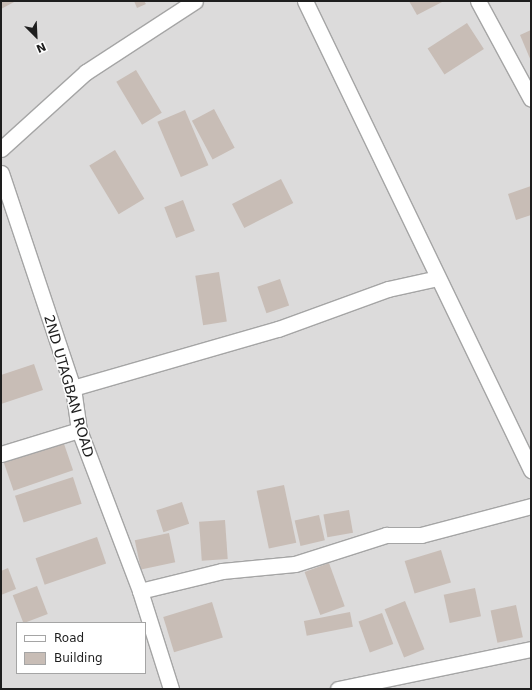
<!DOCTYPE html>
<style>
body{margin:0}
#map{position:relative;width:532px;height:690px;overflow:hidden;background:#f0ebe3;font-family:"DejaVu Sans",sans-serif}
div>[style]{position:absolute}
.residential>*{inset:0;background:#dcdbdb}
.building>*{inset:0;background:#c8bdb6;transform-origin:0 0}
.roads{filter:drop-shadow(1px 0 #a5a5a5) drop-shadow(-1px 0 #a5a5a5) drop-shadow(0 1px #a5a5a5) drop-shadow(0 -1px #a5a5a5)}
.minor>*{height:15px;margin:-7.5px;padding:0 7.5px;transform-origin:7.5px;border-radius:7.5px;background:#fff}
span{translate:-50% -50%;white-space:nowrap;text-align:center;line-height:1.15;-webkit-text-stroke:3px #fff;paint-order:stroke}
.street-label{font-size:14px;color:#1e1e1e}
.frame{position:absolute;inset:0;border:2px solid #1e1e1e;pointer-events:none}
.legend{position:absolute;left:16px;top:622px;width:130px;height:52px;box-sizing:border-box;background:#fff;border:1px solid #a5a5a5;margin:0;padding:5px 7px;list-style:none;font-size:12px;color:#1e1e1e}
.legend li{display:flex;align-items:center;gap:8px;height:20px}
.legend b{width:20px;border:1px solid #a5a5a5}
.north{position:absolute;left:16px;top:16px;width:40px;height:40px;-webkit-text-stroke:3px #fff;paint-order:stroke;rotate:156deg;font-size:11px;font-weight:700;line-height:16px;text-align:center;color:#1e1e1e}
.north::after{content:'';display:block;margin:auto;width:14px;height:18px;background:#1e1e1e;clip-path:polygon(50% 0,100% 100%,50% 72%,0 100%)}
</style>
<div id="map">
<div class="residential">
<div style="clip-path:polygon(evenodd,1px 1px,531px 1px,531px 689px,1px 689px,1px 1px,17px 623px,145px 623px,145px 673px,17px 673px,17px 623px)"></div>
</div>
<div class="building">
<div style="clip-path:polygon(1px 1px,16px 1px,1px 9px)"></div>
<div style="clip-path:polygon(134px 1px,144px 1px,146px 4px,137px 8px)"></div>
<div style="clip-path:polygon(409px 1px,444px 1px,417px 15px)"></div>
<div style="left:467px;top:23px;width:31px;height:47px;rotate:57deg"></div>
<div style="clip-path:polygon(531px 30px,531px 61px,520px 35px)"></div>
<div style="left:136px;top:70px;width:50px;height:23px;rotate:59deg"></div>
<div style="left:214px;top:109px;width:44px;height:25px;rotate:62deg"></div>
<div style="left:185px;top:110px;width:60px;height:30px;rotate:67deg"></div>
<div style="left:115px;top:150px;width:57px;height:30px;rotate:59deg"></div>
<div style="left:281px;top:179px;width:27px;height:55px;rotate:63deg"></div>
<div style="clip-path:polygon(531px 186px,531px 215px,516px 220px,508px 194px)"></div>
<div style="left:183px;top:200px;width:33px;height:20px;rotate:69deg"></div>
<div style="left:219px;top:272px;width:50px;height:24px;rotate:81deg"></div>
<div style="left:280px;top:279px;width:28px;height:24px;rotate:71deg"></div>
<div style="clip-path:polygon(34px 364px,43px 390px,1px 404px,1px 375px)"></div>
<div style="left:63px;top:441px;width:31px;height:63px;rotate:71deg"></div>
<div style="left:73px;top:477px;width:28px;height:61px;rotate:72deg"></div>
<div style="left:284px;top:485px;width:59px;height:28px;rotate:78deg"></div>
<div style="left:182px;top:502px;width:23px;height:27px;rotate:72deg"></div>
<div style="left:349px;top:510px;width:23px;height:26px;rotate:80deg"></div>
<div style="left:319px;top:515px;width:26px;height:25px;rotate:77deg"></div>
<div style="left:225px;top:520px;width:39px;height:26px;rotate:86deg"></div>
<div style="left:169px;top:533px;width:30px;height:35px;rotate:78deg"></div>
<div style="left:97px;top:537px;width:28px;height:65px;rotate:71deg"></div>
<div style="left:441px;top:550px;width:34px;height:38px;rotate:73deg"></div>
<div style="left:329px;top:563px;width:46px;height:26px;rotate:70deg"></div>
<div style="clip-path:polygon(8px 568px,16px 589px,1px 595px,1px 571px)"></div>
<div style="left:37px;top:586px;width:30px;height:26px;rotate:69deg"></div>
<div style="left:475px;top:588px;width:29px;height:32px;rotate:78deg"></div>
<div style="left:405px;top:601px;width:52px;height:22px;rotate:68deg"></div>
<div style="left:212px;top:602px;width:37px;height:51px;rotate:73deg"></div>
<div style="left:516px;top:605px;width:33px;height:26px;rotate:78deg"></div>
<div style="left:350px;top:612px;width:15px;height:47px;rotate:79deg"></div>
<div style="left:382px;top:613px;width:33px;height:25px;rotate:70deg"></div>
</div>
<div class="roads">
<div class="minor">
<div style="left:305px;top:1px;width:521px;rotate:64.27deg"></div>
<div style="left:478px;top:1px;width:111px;rotate:61.6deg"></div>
<div style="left:1px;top:149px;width:115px;rotate:-42.2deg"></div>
<div style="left:86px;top:72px;width:130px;rotate:-33.1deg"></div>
<div style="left:1px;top:173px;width:227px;rotate:71.5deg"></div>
<div style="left:73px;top:388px;width:42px;rotate:81.9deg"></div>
<div style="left:79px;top:430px;width:172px;rotate:69.2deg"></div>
<div style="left:140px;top:591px;width:103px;rotate:72.4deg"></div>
<div style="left:73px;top:388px;width:213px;rotate:-16.1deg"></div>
<div style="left:278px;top:329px;width:117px;rotate:-20deg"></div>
<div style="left:388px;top:289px;width:51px;rotate:-12.4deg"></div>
<div style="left:1px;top:454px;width:82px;rotate:-17.1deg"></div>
<div style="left:140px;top:591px;width:84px;rotate:-13.7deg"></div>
<div style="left:222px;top:571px;width:73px;rotate:-5.5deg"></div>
<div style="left:295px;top:564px;width:96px;rotate:-17.7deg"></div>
<div style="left:386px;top:535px;width:35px"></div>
<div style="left:421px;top:535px;width:114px;rotate:-14.8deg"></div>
<div style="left:338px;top:689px;width:197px;rotate:-11.7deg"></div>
</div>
</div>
<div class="street-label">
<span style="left:69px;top:386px;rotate:74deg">2ND UTAGBAN ROAD</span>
</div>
<div class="frame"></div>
<ul class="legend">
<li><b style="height:5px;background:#fff"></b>Road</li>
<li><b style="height:11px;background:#c8bdb6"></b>Building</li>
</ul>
<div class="north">N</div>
</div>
